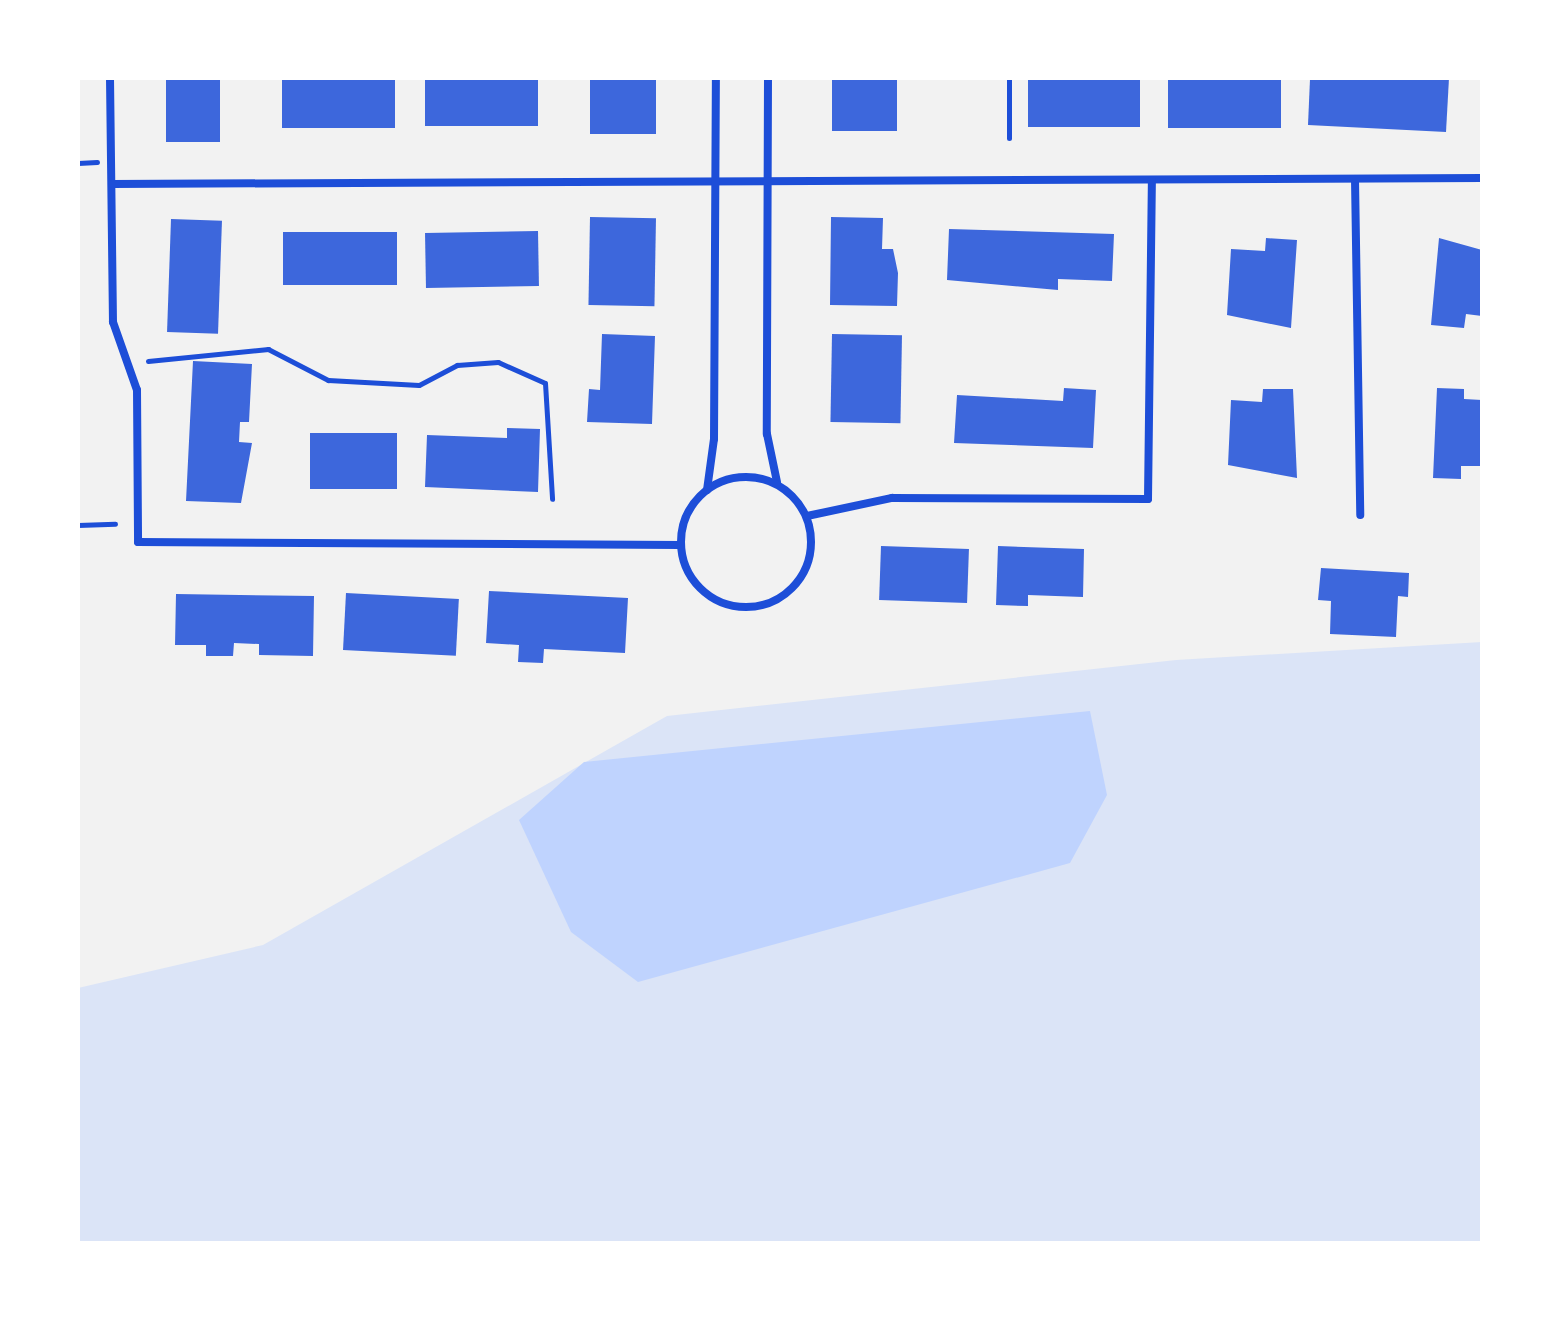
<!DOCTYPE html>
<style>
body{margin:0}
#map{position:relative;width:1560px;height:1321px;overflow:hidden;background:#f2f2f2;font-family:"Titillium Web",sans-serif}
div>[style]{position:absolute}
.green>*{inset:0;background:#dbe4f7}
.water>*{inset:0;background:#bfd3fe}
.building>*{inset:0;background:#3d67dc;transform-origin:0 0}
.path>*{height:5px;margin:-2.5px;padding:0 2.5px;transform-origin:2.5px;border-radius:2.5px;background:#1d4ed8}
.minor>*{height:8px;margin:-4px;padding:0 4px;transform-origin:4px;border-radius:4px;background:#1d4ed8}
.minor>.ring{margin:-4px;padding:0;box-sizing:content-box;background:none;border:8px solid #1d4ed8;border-radius:50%}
span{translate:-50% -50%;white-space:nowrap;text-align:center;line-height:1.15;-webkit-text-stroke:6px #fff;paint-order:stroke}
.frame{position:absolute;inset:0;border:80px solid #fff;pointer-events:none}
</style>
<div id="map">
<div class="green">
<div style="clip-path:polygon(1482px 642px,1482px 1243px,78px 1243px,78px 988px,263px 945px,667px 716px,1176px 660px)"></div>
</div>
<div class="water">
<div style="clip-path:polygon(1090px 711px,1107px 795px,1070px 863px,638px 982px,571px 932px,519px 820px,584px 762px)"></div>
</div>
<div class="building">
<div style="left:166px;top:78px;width:54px;height:64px"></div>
<div style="left:282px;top:78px;width:113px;height:50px"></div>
<div style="left:425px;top:78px;width:113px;height:48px"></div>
<div style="left:590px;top:78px;width:66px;height:56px"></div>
<div style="left:832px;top:78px;width:65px;height:53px"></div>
<div style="left:1028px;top:78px;width:112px;height:49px"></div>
<div style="left:1168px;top:78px;width:113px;height:50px"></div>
<div style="clip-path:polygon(1364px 78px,1449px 78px,1446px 132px,1308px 125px,1310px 79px)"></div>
<div style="left:590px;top:217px;width:66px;height:88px;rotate:1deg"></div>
<div style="clip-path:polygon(831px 217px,883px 218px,882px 249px,893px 249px,898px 273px,897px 306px,830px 305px)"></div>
<div style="left:171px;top:219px;width:51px;height:113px;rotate:2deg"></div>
<div style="clip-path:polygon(949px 229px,1114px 234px,1112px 281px,1058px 279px,1058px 290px,947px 280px)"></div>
<div style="left:538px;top:231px;width:55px;height:113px;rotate:89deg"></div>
<div style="left:283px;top:232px;width:114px;height:53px"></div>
<div style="clip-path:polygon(1266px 238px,1297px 240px,1291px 328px,1227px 315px,1231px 249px,1265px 251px)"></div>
<div style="clip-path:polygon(1439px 238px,1482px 250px,1482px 316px,1466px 314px,1464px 328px,1431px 325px)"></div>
<div style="clip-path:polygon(602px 334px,655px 336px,652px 424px,587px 422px,589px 389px,600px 390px)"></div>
<div style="left:832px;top:334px;width:70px;height:88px;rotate:1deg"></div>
<div style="clip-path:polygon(193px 361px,252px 364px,249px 422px,240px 422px,239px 442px,252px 443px,241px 503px,186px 501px)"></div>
<div style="clip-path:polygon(1064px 388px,1096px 390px,1093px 448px,954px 443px,957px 395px,1063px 401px)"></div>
<div style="clip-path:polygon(1437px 388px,1464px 389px,1464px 399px,1482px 400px,1482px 466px,1461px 466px,1461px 479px,1433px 478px)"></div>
<div style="clip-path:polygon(1263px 389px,1293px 389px,1297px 478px,1228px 465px,1231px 400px,1262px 402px)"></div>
<div style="clip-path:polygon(507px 428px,540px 429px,538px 492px,425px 487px,427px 435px,507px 438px)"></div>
<div style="left:310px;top:433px;width:87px;height:56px"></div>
<div style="left:881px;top:546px;width:88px;height:54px;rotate:2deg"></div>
<div style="clip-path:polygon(998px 546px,1084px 549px,1083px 597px,1028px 595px,1028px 606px,996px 605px)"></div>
<div style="clip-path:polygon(1321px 568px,1409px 573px,1408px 597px,1398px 596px,1396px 637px,1330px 634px,1331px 601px,1318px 600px)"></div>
<div style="clip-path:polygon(489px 591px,628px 598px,625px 653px,544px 649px,543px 663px,518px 662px,519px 645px,486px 643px)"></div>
<div style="left:346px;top:593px;width:113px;height:57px;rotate:3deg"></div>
<div style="clip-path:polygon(176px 594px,314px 596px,313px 656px,259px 655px,259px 644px,234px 643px,233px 656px,206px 656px,206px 645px,175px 645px)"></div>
</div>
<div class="path">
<div style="left:1009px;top:138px;width:60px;rotate:-90deg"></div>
<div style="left:78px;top:163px;width:19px;rotate:-3deg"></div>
<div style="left:148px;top:361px;width:121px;rotate:-5.7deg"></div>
<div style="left:268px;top:349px;width:68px;rotate:27.3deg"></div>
<div style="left:328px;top:380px;width:91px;rotate:3.1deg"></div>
<div style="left:419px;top:385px;width:43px;rotate:-27.8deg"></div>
<div style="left:457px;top:365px;width:41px;rotate:-4.2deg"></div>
<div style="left:498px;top:362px;width:51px;rotate:24.1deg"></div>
<div style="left:545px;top:383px;width:116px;rotate:86.5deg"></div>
<div style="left:78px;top:525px;width:37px;rotate:-2deg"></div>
</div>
<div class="minor">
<div style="left:110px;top:78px;width:244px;rotate:89.3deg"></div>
<div style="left:113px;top:322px;width:72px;rotate:70.6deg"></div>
<div style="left:137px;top:390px;width:152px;rotate:89.6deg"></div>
<div style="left:138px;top:542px;width:542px;rotate:0.32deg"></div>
<div style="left:768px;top:78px;width:356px;rotate:90.2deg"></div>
<div style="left:767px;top:434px;width:49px;rotate:78.2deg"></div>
<div style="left:1355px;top:179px;width:336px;rotate:89.1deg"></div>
<div style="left:112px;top:184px;width:1370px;rotate:-0.25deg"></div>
<div class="ring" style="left:681px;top:477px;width:122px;height:122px"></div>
<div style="left:707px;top:490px;width:51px;rotate:-82.2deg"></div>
<div style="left:714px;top:439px;width:361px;rotate:-89.7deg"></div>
<div style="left:807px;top:516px;width:87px;rotate:-12deg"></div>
<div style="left:892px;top:498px;width:256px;rotate:0.2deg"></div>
<div style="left:1148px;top:499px;width:319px;rotate:-89.3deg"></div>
</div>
<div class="frame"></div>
</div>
